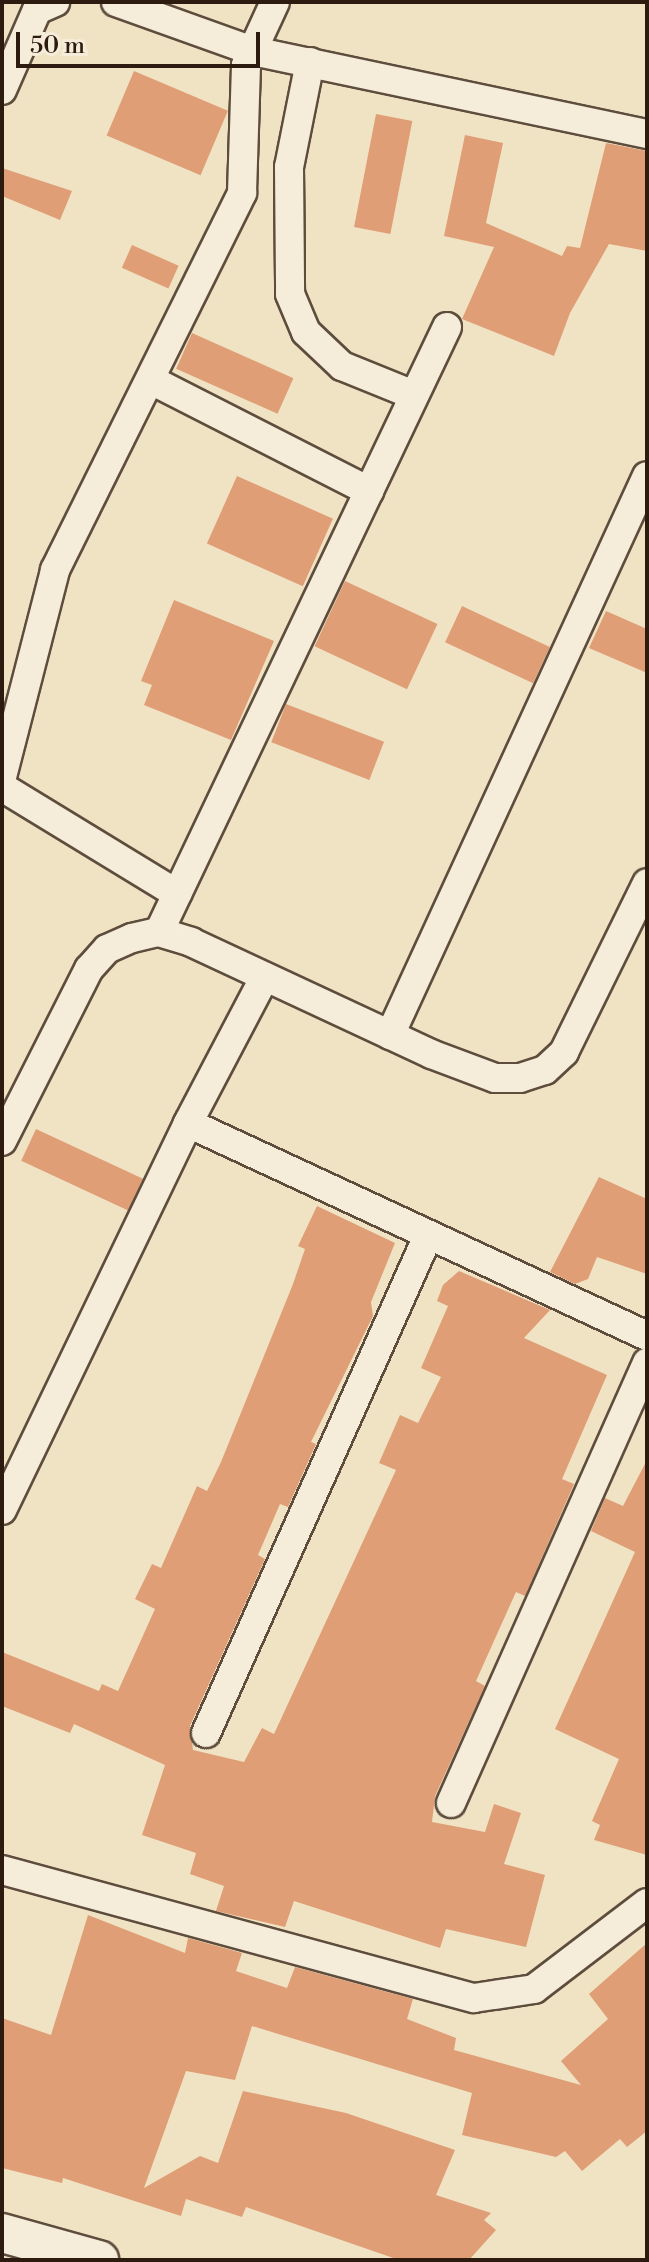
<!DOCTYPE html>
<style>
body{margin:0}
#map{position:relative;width:649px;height:2262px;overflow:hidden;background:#f0e3c4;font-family:"Libre Bodoni",serif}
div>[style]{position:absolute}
.building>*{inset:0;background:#df9e76;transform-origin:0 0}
.roads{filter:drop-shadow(2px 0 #5e4d3d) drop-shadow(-2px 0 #5e4d3d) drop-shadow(0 2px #5e4d3d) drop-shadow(0 -2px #5e4d3d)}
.minor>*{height:28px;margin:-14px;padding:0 14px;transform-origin:14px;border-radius:14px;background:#f5edd9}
.secondary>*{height:38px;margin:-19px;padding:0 19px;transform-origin:19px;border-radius:19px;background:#f5edd9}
span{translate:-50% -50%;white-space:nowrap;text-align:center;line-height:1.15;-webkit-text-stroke:6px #f5edd9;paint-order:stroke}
.frame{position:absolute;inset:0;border:4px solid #2e1b10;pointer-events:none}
.scale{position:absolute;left:16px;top:32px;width:244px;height:36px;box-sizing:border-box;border:4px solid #2e1b10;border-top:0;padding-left:10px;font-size:24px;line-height:28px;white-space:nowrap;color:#2e1b10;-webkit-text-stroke:6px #f5edd9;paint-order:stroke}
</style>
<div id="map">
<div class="building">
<div style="left:134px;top:71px;width:102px;height:70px;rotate:23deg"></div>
<div style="left:376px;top:114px;width:37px;height:115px;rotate:11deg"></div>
<div style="clip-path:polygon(465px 135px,503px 143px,486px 223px,562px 256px,567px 246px,580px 248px,606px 143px,647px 151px,647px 251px,609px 244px,570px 313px,554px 356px,462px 319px,494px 247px,444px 236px)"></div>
<div style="clip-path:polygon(2px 168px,72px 191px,60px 220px,2px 196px)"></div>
<div style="left:132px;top:245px;width:51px;height:25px;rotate:24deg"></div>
<div style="left:192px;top:333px;width:111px;height:39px;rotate:24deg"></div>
<div style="left:237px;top:476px;width:105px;height:74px;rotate:24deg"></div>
<div style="left:345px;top:581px;width:102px;height:72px;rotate:25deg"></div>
<div style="clip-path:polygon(174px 600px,274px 641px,231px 740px,144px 705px,152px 685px,141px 681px)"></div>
<div style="left:462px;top:606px;width:97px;height:40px;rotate:25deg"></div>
<div style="clip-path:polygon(606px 611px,647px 629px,647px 673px,589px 648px)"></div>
<div style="left:286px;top:704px;width:105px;height:41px;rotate:21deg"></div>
<div style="left:36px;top:1129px;width:118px;height:35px;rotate:25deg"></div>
<div style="clip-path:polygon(599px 1177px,647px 1199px,647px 1274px,597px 1257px,588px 1279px,575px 1284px,550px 1272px)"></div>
<div style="clip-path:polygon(317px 1206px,395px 1243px,371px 1302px,373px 1316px,311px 1442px,316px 1444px,288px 1507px,280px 1504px,258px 1555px,265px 1559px,190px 1726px,193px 1750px,244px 1762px,262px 1728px,274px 1734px,396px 1470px,379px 1463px,400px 1415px,418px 1423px,441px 1377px,421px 1368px,448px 1306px,437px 1301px,443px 1285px,459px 1271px,550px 1310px,524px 1338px,607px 1375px,562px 1479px,574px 1484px,525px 1596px,516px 1592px,476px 1681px,485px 1686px,435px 1796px,432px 1822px,485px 1832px,494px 1804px,521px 1813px,504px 1864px,545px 1875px,526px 1947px,446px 1929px,440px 1948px,294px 1901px,285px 1927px,216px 1911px,224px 1886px,190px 1874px,196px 1853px,142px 1835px,165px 1765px,74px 1724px,70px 1733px,2px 1706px,2px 1652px,99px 1691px,102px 1684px,118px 1691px,155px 1609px,135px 1599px,152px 1564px,161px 1568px,197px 1486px,207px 1491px,221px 1462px,293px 1284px,305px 1249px,298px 1246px)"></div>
<div style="clip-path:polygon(647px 1460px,647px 1855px,594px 1840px,600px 1825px,592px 1821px,619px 1759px,555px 1729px,635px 1552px,591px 1531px,605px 1498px,623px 1506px)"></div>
<div style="clip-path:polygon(88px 1915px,185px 1953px,188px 1938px,242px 1953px,236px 1971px,287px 1988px,295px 1967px,413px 1999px,407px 2019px,456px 2038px,454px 2050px,581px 2085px,561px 2061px,608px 2019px,589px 1994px,647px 1943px,647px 2131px,627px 2147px,620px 2139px,582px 2171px,565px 2151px,556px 2157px,462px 2135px,472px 2093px,252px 2026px,235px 2080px,186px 2071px,144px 2188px,200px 2156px,218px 2163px,243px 2091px,346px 2113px,455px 2150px,436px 2195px,491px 2213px,484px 2220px,496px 2230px,469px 2260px,399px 2260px,246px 2207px,242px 2217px,186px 2199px,181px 2216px,63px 2178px,62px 2183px,2px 2168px,2px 2018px,51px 2035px)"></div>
</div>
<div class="roads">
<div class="minor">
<div style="left:116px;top:2px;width:145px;rotate:19.7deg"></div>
<div style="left:253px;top:51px;width:403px;rotate:11.9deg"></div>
<div style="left:310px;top:62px;width:107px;rotate:101.3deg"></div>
<div style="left:289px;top:167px;width:127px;rotate:89.5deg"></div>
<div style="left:290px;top:294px;width:41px;rotate:67.2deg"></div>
<div style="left:306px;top:332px;width:50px;rotate:43.4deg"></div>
<div style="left:342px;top:366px;width:74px;rotate:22.1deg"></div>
<div style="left:2px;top:90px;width:87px;rotate:-66.4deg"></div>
<div style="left:37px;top:10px;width:20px;rotate:-24deg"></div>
<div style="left:151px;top:380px;width:245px;rotate:27deg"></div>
<div style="left:2px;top:777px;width:214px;rotate:-75.6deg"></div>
<div style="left:55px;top:570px;width:421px;rotate:-63.6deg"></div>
<div style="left:242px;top:193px;width:128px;rotate:-88.2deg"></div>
<div style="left:246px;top:65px;width:69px;rotate:-65.3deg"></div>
<div style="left:2px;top:787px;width:205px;rotate:31.4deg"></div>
<div style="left:159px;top:932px;width:670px;rotate:-64.54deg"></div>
<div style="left:390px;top:1035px;width:615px;rotate:-65.31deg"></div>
<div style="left:188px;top:1123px;width:164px;rotate:-62.3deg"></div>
<div style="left:2px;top:1141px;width:193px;rotate:-63.2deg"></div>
<div style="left:89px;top:969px;width:27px;rotate:-48deg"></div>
<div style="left:107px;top:949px;width:27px;rotate:-24deg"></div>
<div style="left:132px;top:938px;width:28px;rotate:-13deg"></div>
<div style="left:159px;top:932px;width:34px;rotate:17deg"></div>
<div style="left:191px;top:942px;width:265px;rotate:25deg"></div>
<div style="left:431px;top:1054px;width:68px;rotate:20.6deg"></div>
<div style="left:495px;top:1078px;width:25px"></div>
<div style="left:520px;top:1078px;width:26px;rotate:-18deg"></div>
<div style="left:545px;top:1070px;width:26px;rotate:-43deg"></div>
<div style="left:564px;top:1052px;width:188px;rotate:-63.8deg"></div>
<div style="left:2px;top:1510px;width:429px;rotate:-64.3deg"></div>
<div style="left:188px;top:1123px;width:506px;rotate:24.89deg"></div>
<div style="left:206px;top:1733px;width:542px;rotate:-65.94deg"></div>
<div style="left:451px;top:1803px;width:482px;rotate:-66deg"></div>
<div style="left:2px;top:1870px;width:489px;rotate:15.2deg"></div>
<div style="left:474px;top:1998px;width:61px;rotate:-8.5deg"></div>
<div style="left:534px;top:1989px;width:142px;rotate:-37.3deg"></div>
</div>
<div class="secondary">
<div style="left:2px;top:2233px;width:101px;rotate:15.6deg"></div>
</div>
</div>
<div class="frame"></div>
<div class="scale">50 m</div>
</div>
